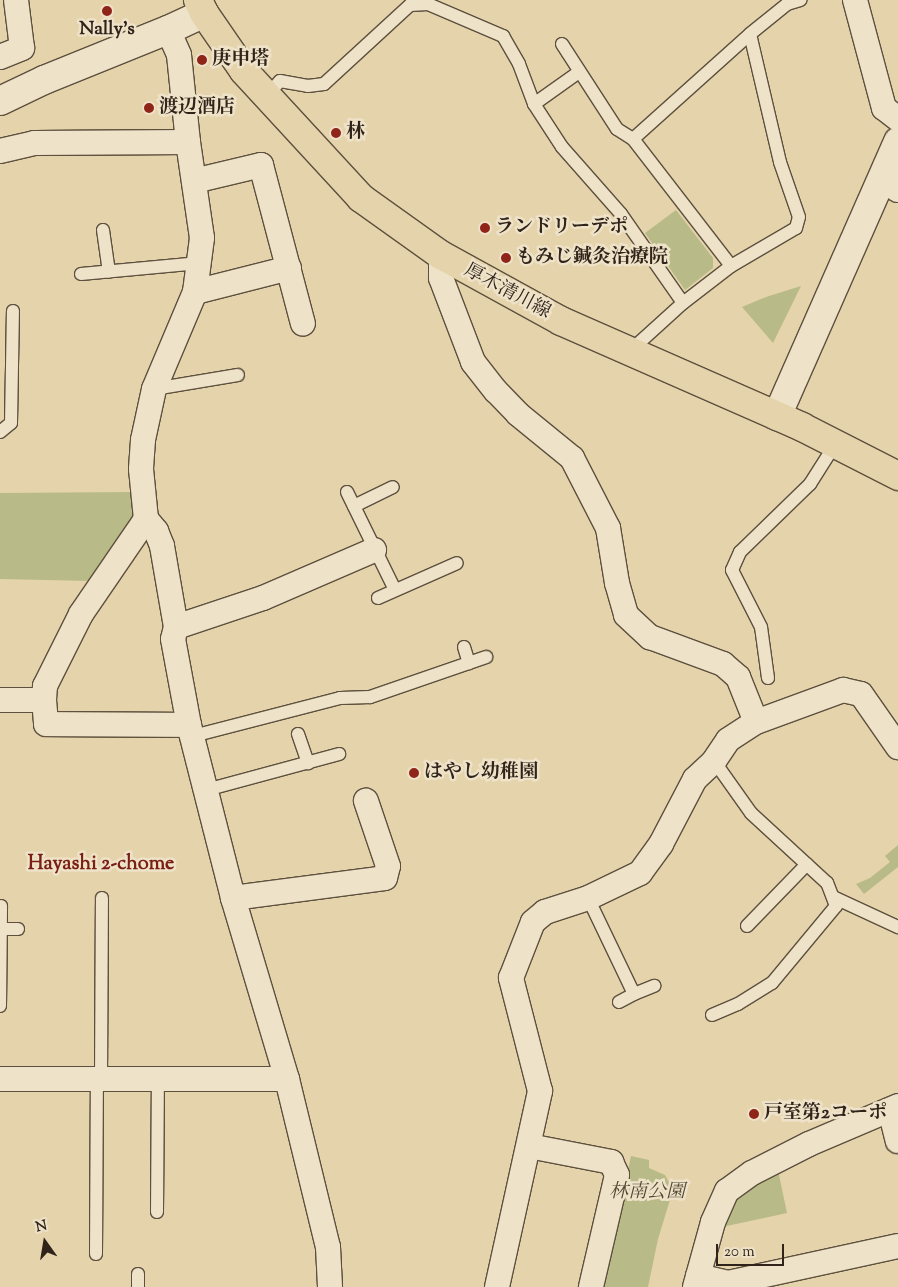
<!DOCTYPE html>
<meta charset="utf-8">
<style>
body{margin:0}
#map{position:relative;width:898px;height:1287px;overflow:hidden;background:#e5d3ab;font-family:"Sorts Mill Goudy","Noto Serif JP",serif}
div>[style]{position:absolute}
.green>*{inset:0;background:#b8bb87}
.roads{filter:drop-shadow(1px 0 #5d503e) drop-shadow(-1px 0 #5d503e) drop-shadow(0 1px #5d503e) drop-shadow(0 -1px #5d503e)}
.service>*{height:12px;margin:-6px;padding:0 6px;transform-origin:6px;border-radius:6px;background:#eee2c8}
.minor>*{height:24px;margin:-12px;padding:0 12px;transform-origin:12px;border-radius:12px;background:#eee2c8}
.tertiary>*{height:28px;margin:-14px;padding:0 14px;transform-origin:14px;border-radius:14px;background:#eee2c8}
.primary>*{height:28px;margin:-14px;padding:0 14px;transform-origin:14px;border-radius:14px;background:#e5d3ab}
.dots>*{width:14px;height:14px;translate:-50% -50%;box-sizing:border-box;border:2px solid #eee2c8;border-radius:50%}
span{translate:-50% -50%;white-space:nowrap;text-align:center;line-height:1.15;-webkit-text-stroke:5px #eee2c8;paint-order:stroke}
.poi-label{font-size:19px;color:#30241a;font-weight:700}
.left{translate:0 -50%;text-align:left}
.street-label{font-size:19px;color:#30241a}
.park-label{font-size:19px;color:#524a35;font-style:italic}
.neighbourhood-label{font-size:20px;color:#7a1f14;font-weight:700}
.north{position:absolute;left:20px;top:1217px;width:50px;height:50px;-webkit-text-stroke:4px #eee2c8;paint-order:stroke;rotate:347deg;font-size:14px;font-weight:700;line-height:20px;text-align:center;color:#30241a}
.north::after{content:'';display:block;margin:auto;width:18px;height:22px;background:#30241a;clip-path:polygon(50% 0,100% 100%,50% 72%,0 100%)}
.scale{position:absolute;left:716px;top:1244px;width:68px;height:22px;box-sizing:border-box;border:2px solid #30241a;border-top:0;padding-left:6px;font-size:15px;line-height:18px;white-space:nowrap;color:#30241a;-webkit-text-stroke:4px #eee2c8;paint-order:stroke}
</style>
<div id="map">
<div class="green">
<div style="clip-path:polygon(676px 210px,713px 258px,713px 268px,685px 290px,645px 233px)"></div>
<div style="clip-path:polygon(801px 286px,773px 343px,742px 307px,766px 297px)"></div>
<div style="clip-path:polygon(133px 492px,133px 517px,127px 534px,91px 581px,0 579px,0 493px)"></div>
<div style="clip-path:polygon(898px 845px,898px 867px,864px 894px,856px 884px,870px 878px,890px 862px,885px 856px)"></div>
<div style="clip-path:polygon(631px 1156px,649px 1160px,649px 1168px,665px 1175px,673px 1190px,658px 1239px,648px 1287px,604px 1287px)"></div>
<div style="clip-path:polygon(778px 1170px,787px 1213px,722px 1227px,731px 1197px)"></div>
</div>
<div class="roads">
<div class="service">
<div style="left:562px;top:44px;width:101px;rotate:57.1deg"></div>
<div style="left:617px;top:129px;width:19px;rotate:32deg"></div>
<div style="left:633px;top:139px;width:160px;rotate:52.3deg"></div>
<div style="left:266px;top:97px;width:21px;rotate:-49deg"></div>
<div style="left:280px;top:81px;width:28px;rotate:10deg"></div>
<div style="left:308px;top:86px;width:16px;rotate:-7deg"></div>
<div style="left:324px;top:84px;width:117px;rotate:-42.6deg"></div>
<div style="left:410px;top:5px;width:18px;rotate:-3deg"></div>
<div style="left:428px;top:4px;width:82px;rotate:23.1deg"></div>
<div style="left:503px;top:36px;width:32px;rotate:60deg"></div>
<div style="left:519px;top:64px;width:43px;rotate:69.4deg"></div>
<div style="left:534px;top:104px;width:51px;rotate:56.9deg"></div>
<div style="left:562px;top:147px;width:89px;rotate:48.6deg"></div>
<div style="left:621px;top:214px;width:108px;rotate:55.1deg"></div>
<div style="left:534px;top:104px;width:55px;rotate:-35.4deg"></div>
<div style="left:633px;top:139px;width:157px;rotate:-41.9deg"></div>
<div style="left:750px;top:34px;width:48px;rotate:-39deg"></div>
<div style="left:787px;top:4px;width:14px;rotate:-17deg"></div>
<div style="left:103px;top:230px;width:42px;rotate:81.9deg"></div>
<div style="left:81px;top:274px;width:119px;rotate:-5.3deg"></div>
<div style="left:630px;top:351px;width:72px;rotate:-42.2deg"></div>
<div style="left:683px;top:303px;width:61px;rotate:-37.6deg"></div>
<div style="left:731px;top:266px;width:75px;rotate:-30.3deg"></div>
<div style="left:796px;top:228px;width:11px;rotate:-75deg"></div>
<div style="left:799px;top:217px;width:58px;rotate:-109.1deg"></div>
<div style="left:780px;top:162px;width:131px;rotate:-103.2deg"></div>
<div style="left:154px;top:389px;width:85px;rotate:-9.5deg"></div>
<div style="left:0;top:432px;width:14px;rotate:-39deg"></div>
<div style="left:11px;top:423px;width:112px;rotate:-89deg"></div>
<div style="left:347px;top:492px;width:109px;rotate:63.9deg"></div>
<div style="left:354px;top:506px;width:43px;rotate:-26deg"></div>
<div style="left:378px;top:598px;width:86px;rotate:-23.9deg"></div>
<div style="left:464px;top:647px;width:17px;rotate:73deg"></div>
<div style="left:768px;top:678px;width:51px;rotate:-97.8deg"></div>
<div style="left:761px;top:627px;width:64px;rotate:-117deg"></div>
<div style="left:732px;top:570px;width:20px;rotate:-66deg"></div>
<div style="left:740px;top:552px;width:98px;rotate:-44.2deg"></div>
<div style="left:810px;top:484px;width:49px;rotate:-57.6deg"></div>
<div style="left:298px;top:734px;width:31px;rotate:71deg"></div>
<div style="left:193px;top:736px;width:152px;rotate:-14.5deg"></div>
<div style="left:340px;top:698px;width:30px;rotate:-2deg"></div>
<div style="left:370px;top:697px;width:123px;rotate:-19deg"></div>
<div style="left:206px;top:790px;width:138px;rotate:-15.1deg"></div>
<div style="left:833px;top:897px;width:72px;rotate:24.8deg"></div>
<div style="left:588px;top:898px;width:106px;rotate:64.4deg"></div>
<div style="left:634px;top:994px;width:22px;rotate:-22deg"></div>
<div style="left:747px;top:926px;width:86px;rotate:-45.9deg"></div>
<div style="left:0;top:929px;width:18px"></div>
<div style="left:619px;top:1002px;width:17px;rotate:-28deg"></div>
<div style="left:0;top:1006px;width:100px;rotate:-89.4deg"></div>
<div style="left:712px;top:1015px;width:28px;rotate:-23deg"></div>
<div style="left:738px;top:1004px;width:40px;rotate:-32deg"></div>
<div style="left:772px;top:983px;width:100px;rotate:-50.3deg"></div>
<div style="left:836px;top:906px;width:25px;rotate:-111deg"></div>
<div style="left:827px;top:883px;width:103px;rotate:-137.4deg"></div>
<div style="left:751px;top:813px;width:64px;rotate:-125.4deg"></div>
<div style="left:101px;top:1079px;width:181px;rotate:-89.7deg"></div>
<div style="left:157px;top:1212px;width:133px;rotate:-89.6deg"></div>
<div style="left:96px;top:1254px;width:175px;rotate:-89.7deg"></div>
<div style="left:138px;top:1287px;width:13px;rotate:-90deg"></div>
</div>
<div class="minor">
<div style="left:855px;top:0;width:112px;rotate:75deg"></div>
<div style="left:884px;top:108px;width:18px;rotate:38deg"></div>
<div style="left:168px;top:30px;width:27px;rotate:66deg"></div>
<div style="left:179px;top:55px;width:87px;rotate:84.1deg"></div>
<div style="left:188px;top:142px;width:97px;rotate:81.7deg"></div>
<div style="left:202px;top:238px;width:54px;rotate:97.4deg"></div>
<div style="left:195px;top:292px;width:105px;rotate:112.9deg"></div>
<div style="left:154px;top:389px;width:52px;rotate:102.2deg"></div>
<div style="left:143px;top:440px;width:29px;rotate:94deg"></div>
<div style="left:141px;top:469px;width:50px;rotate:84.3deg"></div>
<div style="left:146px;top:519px;width:16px;rotate:50deg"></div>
<div style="left:156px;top:531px;width:16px;rotate:68deg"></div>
<div style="left:162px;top:546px;width:82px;rotate:80.2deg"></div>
<div style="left:176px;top:627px;width:12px;rotate:104deg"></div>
<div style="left:173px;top:639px;width:87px;rotate:79.5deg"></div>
<div style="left:189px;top:725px;width:179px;rotate:75.7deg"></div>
<div style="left:233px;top:898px;width:189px;rotate:73.4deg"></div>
<div style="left:287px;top:1079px;width:173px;rotate:76.3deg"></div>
<div style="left:328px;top:1247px;width:40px;rotate:87.1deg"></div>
<div style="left:0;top:57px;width:24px;rotate:-22deg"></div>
<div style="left:22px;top:48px;width:48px;rotate:-97.1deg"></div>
<div style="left:0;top:151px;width:35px;rotate:-13deg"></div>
<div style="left:34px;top:143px;width:154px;rotate:-0.4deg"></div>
<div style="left:882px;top:179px;width:19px;rotate:35deg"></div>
<div style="left:194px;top:181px;width:69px;rotate:-13.4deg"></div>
<div style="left:261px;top:165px;width:164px;rotate:75.2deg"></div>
<div style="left:441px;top:255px;width:23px;rotate:90deg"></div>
<div style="left:441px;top:278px;width:90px;rotate:69.1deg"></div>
<div style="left:473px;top:362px;width:37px;rotate:52deg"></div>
<div style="left:496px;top:391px;width:32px;rotate:46deg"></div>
<div style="left:518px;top:414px;width:70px;rotate:39.2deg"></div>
<div style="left:572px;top:458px;width:79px;rotate:62.8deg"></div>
<div style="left:608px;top:528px;width:56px;rotate:80.7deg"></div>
<div style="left:617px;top:583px;width:33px;rotate:74deg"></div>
<div style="left:626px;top:615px;width:33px;rotate:43deg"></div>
<div style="left:650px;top:637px;width:78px;rotate:20.3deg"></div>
<div style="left:723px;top:664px;width:20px;rotate:41deg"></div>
<div style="left:738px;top:677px;width:48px;rotate:68.2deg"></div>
<div style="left:195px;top:292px;width:97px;rotate:-14.3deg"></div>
<div style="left:176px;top:627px;width:92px;rotate:-18.4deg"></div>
<div style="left:263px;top:598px;width:121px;rotate:-23.4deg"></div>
<div style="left:0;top:700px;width:44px"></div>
<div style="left:44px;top:700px;width:14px;rotate:-86deg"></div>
<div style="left:45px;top:686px;width:80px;rotate:-63.4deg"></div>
<div style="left:81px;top:614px;width:115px;rotate:-55.6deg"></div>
<div style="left:44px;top:700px;width:24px;rotate:85deg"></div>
<div style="left:46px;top:724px;width:143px;rotate:0.4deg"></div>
<div style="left:233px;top:898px;width:153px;rotate:-7.5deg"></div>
<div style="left:385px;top:878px;width:12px;rotate:-76deg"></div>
<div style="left:388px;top:866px;width:69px;rotate:-108.7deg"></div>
<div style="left:0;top:1079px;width:287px"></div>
<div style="left:890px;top:1110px;width:32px;rotate:76deg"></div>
<div style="left:529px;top:1146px;width:84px;rotate:11deg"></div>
<div style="left:611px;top:1162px;width:14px;rotate:65deg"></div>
<div style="left:617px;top:1175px;width:115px;rotate:103.1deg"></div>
<div style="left:698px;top:1276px;width:31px;rotate:13deg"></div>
<div style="left:728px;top:1283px;width:174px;rotate:-12.3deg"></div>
<div style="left:497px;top:1287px;width:201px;rotate:-77.6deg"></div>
<div style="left:540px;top:1091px;width:117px;rotate:-104.4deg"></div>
<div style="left:511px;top:978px;width:60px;rotate:-68.6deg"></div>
<div style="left:533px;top:922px;width:16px;rotate:-40deg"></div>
<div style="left:545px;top:912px;width:45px;rotate:-18deg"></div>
<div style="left:588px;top:898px;width:58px;rotate:-25.7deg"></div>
<div style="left:640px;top:873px;width:36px;rotate:-54deg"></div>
<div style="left:661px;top:844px;width:73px;rotate:-62.4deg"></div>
<div style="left:695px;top:779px;width:26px;rotate:-43deg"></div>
<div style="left:714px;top:761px;width:25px;rotate:-56deg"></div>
<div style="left:728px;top:740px;width:33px;rotate:-33deg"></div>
<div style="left:756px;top:722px;width:93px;rotate:-20.2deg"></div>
<div style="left:843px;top:690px;width:18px;rotate:13deg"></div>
<div style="left:861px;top:694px;width:65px;rotate:55.1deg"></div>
<div style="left:695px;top:1287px;width:67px;rotate:-74.5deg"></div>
<div style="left:713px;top:1222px;width:34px;rotate:-66deg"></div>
<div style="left:727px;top:1191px;width:31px;rotate:-36deg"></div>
<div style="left:752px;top:1173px;width:64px;rotate:-27deg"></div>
<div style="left:809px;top:1144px;width:97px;rotate:-23.1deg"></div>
</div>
<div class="tertiary">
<div style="left:0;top:101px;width:49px;rotate:-25.5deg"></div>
<div style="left:44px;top:80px;width:134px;rotate:-22deg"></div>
<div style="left:168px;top:30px;width:40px;rotate:-25deg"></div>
<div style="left:777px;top:416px;width:300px;rotate:-66.2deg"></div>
</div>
<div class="primary">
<div style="left:198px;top:0;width:14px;rotate:65deg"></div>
<div style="left:204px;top:13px;width:70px;rotate:55.4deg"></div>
<div style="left:244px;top:71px;width:173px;rotate:47.3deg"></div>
<div style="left:361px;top:198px;width:98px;rotate:35.5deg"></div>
<div style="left:441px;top:255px;width:137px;rotate:28.8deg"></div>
<div style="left:561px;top:321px;width:263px;rotate:23.7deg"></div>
<div style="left:802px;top:427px;width:108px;rotate:27deg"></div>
</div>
</div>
<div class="dots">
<div style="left:107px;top:11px;background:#8f2418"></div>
<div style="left:202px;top:60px;background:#8f2418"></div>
<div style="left:149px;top:108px;background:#8f2418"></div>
<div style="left:336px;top:133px;background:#8f2418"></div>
<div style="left:485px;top:228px;background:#8f2418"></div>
<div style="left:506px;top:258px;background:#8f2418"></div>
<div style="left:414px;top:773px;background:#8f2418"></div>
<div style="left:754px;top:1114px;background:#8f2418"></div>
</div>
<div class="poi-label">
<span style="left:107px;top:30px">Nally's</span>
<span class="left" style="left:212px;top:60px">庚申塔</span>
<span class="left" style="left:159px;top:108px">渡辺酒店</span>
<span class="left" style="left:346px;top:133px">林</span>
<span class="left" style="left:495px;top:228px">ランドリーデポ</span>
<span class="left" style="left:516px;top:258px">もみじ鍼灸治療院</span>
<span class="left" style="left:424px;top:773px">はやし幼稚園</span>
<span class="left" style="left:764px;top:1114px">戸室第2コーポ</span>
</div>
<div class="street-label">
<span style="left:507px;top:292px;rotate:28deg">厚木清川線</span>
</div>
<div class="park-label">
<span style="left:647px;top:1193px">林南公園</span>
</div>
<div class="neighbourhood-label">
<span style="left:101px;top:864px">Hayashi 2-chome</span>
</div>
<div class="north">N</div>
<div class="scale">20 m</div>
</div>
